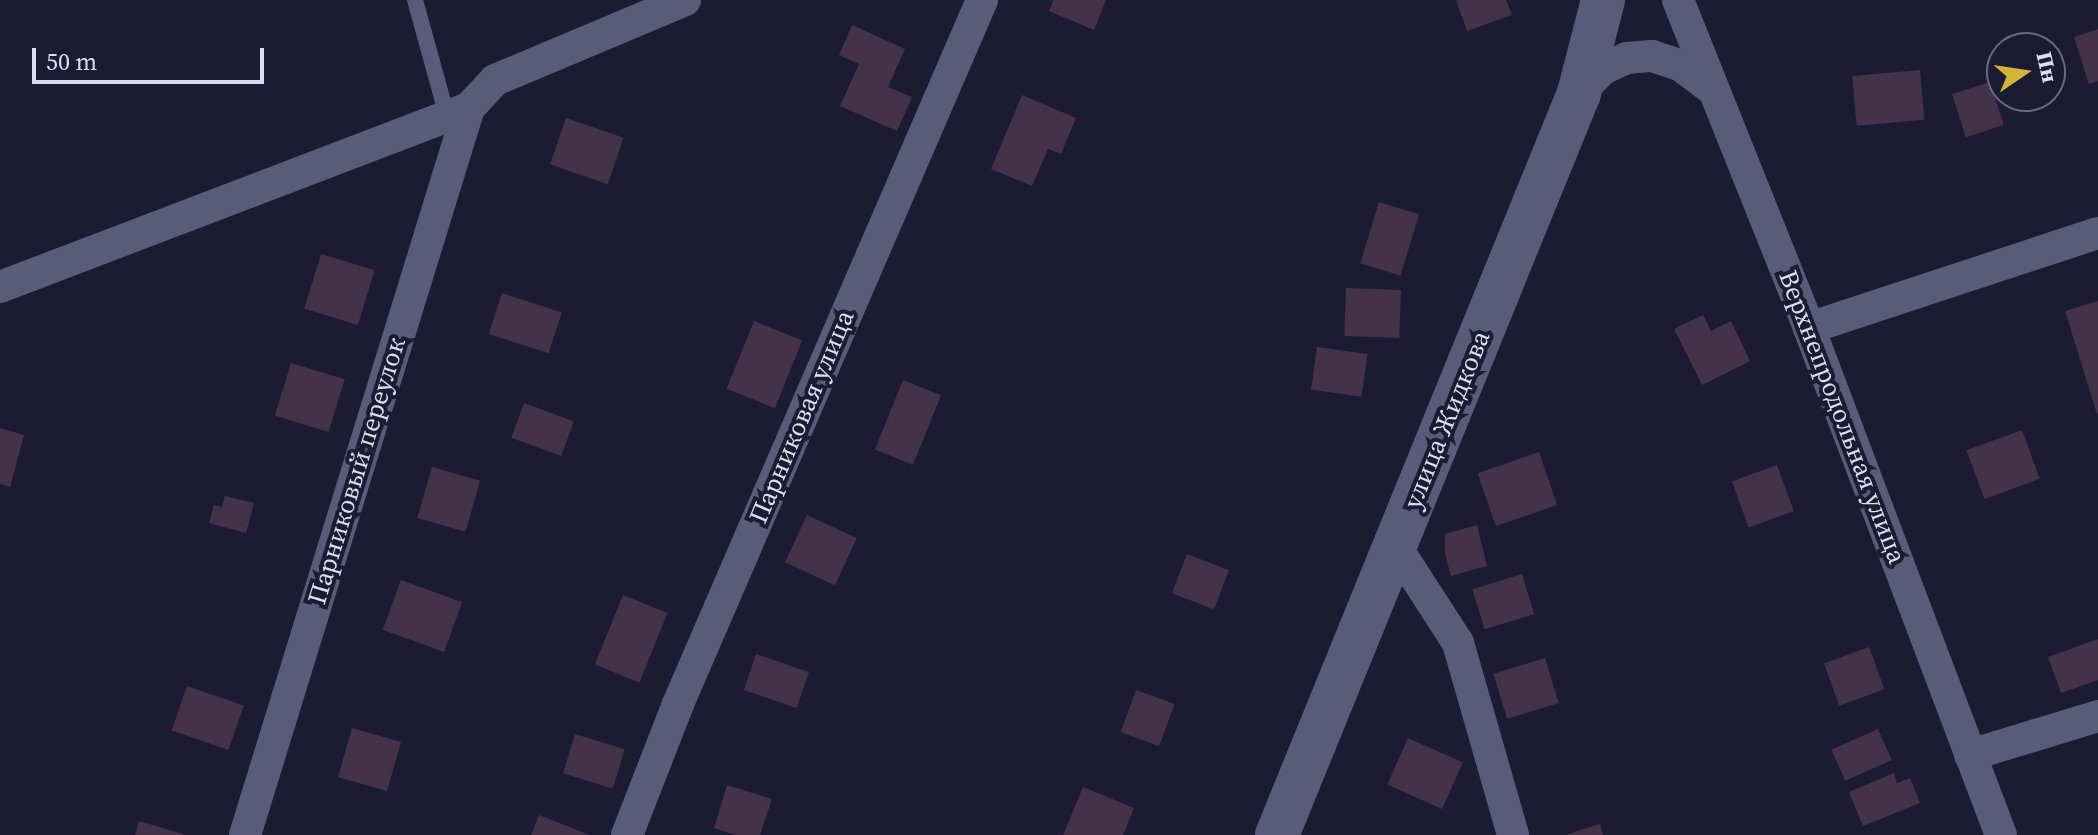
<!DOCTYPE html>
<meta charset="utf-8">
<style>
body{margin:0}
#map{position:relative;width:2098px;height:835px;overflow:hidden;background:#1c1b34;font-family:"Source Serif 4",serif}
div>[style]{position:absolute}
.building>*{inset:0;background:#44324a;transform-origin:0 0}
.service>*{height:16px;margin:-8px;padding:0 8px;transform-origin:8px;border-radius:8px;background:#5a5b78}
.minor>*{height:32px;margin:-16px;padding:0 16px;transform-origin:16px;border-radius:16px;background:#5a5b78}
.secondary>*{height:44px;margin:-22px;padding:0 22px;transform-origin:22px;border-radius:22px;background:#5a5b78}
span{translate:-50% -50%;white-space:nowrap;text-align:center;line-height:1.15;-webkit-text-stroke:8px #1c1b34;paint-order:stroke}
.street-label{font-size:26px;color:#dcddee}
.north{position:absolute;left:1986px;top:32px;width:80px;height:80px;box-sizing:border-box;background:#1c1b34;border:2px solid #69697e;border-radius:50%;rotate:77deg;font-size:22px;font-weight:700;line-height:32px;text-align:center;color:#dcddee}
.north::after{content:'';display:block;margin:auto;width:28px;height:36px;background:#d3b635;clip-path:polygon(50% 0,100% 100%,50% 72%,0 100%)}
.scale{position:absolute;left:32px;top:48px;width:232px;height:36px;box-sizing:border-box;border:4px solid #dcddee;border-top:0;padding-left:10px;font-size:24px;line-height:28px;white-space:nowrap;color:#dcddee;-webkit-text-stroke:6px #1c1b34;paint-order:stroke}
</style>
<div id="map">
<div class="building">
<div style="clip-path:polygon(1054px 0,1106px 0,1094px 30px,1049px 11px)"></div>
<div style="clip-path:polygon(1456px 0,1506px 0,1512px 15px,1467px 31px)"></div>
<div style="clip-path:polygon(852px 25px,905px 49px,888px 87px,912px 97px,897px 131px,840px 106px,859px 64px,839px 55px)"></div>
<div style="clip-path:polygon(2098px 29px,2098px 81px,2089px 84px,2074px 37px)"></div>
<div style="left:1920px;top:70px;width:50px;height:68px;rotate:85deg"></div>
<div style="left:1990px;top:82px;width:45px;height:40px;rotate:72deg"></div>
<div style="clip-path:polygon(1022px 95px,1076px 118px,1061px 154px,1048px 149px,1032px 186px,991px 169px)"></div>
<div style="left:566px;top:118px;width:61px;height:49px;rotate:19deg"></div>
<div style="left:1379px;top:202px;width:42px;height:64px;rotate:17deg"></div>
<div style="left:321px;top:254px;width:56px;height:57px;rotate:17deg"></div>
<div style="left:1346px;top:288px;width:55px;height:48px;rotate:2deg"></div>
<div style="left:502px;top:293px;width:63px;height:43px;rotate:18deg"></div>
<div style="clip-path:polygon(2098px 301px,2098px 413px,2097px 414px,2065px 311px)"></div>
<div style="clip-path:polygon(1703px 315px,1711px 331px,1731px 321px,1750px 361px,1702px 385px,1674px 329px)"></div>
<div style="left:754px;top:321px;width:52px;height:73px;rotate:22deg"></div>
<div style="left:1317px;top:347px;width:51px;height:43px;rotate:8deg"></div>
<div style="left:291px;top:363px;width:56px;height:55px;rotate:17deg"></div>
<div style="left:903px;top:380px;width:41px;height:75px;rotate:22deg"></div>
<div style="left:524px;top:403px;width:53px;height:37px;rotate:20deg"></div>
<div style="clip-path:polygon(0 428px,24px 435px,10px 487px,0 484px)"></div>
<div style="left:2022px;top:430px;width:52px;height:59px;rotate:70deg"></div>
<div style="left:1539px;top:452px;width:56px;height:65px;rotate:71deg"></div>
<div style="left:1777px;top:465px;width:49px;height:48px;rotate:70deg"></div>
<div style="left:432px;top:467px;width:50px;height:53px;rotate:16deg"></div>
<div style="clip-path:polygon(225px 496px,254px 503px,246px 533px,209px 523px,214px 505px,222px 507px)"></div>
<div style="left:807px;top:515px;width:55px;height:52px;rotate:25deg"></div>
<div style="clip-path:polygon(1477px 525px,1487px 566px,1451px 576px,1445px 554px,1445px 534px)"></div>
<div style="left:1187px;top:554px;width:45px;height:42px;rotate:21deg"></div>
<div style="left:1522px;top:574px;width:42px;height:52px;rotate:73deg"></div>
<div style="left:401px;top:580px;width:65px;height:53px;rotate:20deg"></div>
<div style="left:623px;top:595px;width:48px;height:75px;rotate:22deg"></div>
<div style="clip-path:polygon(2098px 639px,2098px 680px,2061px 693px,2048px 657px)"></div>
<div style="left:1869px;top:647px;width:45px;height:48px;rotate:70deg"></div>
<div style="left:756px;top:654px;width:56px;height:38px;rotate:19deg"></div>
<div style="left:1545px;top:658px;width:47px;height:54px;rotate:73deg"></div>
<div style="left:187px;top:686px;width:60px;height:47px;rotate:19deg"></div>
<div style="left:1136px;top:690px;width:41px;height:45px;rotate:20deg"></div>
<div style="left:352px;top:728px;width:51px;height:51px;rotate:16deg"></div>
<div style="left:1878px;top:729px;width:34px;height:51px;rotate:66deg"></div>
<div style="left:575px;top:734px;width:52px;height:41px;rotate:17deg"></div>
<div style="left:1408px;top:738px;width:60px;height:51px;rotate:24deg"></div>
<div style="clip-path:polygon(1894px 773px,1897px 783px,1910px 778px,1920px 803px,1863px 826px,1849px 792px)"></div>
<div style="clip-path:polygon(727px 785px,772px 799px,760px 835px,735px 835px,714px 828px)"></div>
<div style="clip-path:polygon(1083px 787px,1134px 808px,1123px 835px,1063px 835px)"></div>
<div style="clip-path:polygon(539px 815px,590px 835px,531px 835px)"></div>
<div style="clip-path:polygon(139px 821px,183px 834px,183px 835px,135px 835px)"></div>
<div style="clip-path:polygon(1600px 824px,1603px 835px,1568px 835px,1568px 834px)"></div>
</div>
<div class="service">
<div style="left:415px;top:0;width:120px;rotate:74.6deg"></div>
</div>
<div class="minor">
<div style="left:1678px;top:0;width:353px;rotate:68.2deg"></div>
<div style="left:1809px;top:328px;width:542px;rotate:69.26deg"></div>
<div style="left:1579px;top:93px;width:34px;rotate:-45deg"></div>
<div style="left:1603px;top:69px;width:26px;rotate:-25deg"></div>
<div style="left:1627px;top:58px;width:25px;rotate:-5deg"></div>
<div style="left:1652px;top:56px;width:29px;rotate:18deg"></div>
<div style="left:1680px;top:65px;width:39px;rotate:37deg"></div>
<div style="left:0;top:287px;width:502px;rotate:-20.89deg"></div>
<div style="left:469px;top:108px;width:38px;rotate:-47deg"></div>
<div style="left:495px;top:80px;width:206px;rotate:-22.8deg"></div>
<div style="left:1809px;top:328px;width:304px;rotate:-18.2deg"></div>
<div style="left:1396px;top:547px;width:114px;rotate:57.1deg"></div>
<div style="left:1458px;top:643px;width:200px;rotate:74deg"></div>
<div style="left:1970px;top:755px;width:134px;rotate:-16.9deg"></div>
<div style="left:245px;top:835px;width:761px;rotate:-72.88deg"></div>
<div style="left:627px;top:835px;width:141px;rotate:-68.7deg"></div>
<div style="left:678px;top:704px;width:767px;rotate:-66.64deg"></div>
</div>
<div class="secondary">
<div style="left:1277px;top:835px;width:801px;rotate:-67.85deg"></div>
<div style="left:1579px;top:93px;width:96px;rotate:-75.5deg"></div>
</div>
<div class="street-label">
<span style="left:802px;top:417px;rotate:-67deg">Парниковая улица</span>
<span style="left:1842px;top:417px;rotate:69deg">Верхнепродольная улица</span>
<span style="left:1447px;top:420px;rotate:-68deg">улица Жидкова</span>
<span style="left:357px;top:471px;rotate:-73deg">Парниковый переулок</span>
</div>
<div class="north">Пн</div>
<div class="scale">50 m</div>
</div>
